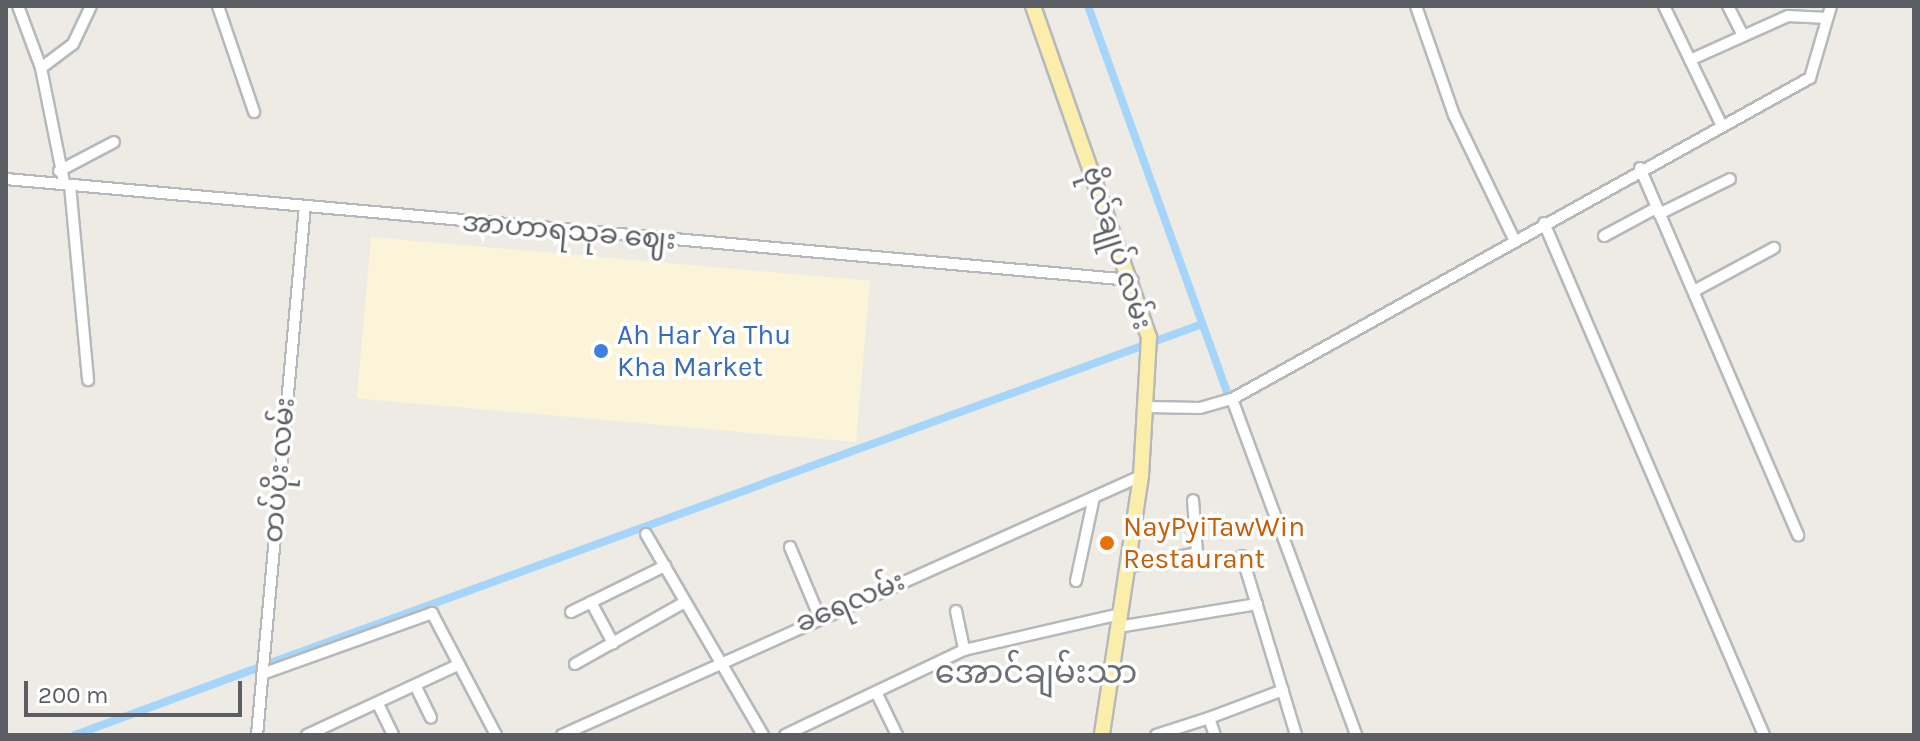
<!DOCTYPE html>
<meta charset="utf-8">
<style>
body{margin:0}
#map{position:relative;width:1920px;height:741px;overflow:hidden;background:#edebe3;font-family:Karla,"Noto Sans Myanmar",sans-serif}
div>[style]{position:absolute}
.commercial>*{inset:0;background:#fcf4d9;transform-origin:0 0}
.canal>*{height:8px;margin:-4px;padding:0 4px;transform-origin:4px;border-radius:4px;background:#a5d5fa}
.roads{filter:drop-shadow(2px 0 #b5b8bc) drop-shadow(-2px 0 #b5b8bc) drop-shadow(0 2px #b5b8bc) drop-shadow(0 -2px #b5b8bc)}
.minor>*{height:10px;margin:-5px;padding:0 5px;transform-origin:5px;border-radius:5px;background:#fff}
.major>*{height:14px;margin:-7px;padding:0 7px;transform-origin:7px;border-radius:7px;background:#faeeaa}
.dots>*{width:22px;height:22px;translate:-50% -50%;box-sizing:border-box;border:4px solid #fff;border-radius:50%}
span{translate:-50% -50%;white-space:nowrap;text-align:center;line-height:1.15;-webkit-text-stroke:7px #fff;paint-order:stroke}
.street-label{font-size:28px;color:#5b5e63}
.shop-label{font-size:28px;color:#366cbe}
.left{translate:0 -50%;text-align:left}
.food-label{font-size:28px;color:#c56008}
.quarter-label{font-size:32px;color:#6c7074}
.frame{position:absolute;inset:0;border:8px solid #5b5e63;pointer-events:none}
.scale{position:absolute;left:24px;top:681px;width:218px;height:36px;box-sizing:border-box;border:4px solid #5b5e63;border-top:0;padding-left:10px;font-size:24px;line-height:28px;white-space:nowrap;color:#5b5e63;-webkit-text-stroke:6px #fff;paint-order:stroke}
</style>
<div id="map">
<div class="commercial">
<div style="left:371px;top:237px;width:501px;height:162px;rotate:5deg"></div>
</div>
<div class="canal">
<div style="left:1088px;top:6px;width:423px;rotate:70.2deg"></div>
<div style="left:273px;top:662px;width:989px;rotate:-19.99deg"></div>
<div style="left:75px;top:735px;width:194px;rotate:-20.2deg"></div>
</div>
<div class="roads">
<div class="minor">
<div style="left:18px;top:6px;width:66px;rotate:69.6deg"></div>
<div style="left:41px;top:68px;width:116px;rotate:78.6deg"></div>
<div style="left:218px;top:6px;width:112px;rotate:71.2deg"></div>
<div style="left:1416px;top:6px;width:115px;rotate:70.8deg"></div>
<div style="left:1454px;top:115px;width:140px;rotate:64.2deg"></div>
<div style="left:1664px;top:6px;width:133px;rotate:64.2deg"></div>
<div style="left:1728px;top:6px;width:33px;rotate:63deg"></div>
<div style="left:1690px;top:60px;width:107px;rotate:-24.2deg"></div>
<div style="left:1788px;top:16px;width:39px;rotate:3deg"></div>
<div style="left:41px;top:68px;width:40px;rotate:-37deg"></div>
<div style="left:73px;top:44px;width:42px;rotate:-64.7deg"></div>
<div style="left:1640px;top:168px;width:400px;rotate:66.7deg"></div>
<div style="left:59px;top:171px;width:62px;rotate:-27.8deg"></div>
<div style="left:6px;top:179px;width:1131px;rotate:5.13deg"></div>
<div style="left:70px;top:185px;width:196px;rotate:84.7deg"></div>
<div style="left:1659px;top:214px;width:79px;rotate:-26.2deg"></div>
<div style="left:1544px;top:223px;width:557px;rotate:66.75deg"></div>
<div style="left:1604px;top:236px;width:59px;rotate:-28.3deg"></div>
<div style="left:1694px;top:291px;width:91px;rotate:-28.3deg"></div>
<div style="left:1232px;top:399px;width:661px;rotate:-29.05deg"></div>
<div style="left:1810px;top:78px;width:75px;rotate:-73.7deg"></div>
<div style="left:1232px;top:399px;width:358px;rotate:69.7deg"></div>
<div style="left:1149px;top:407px;width:51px;rotate:1.1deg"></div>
<div style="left:1200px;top:408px;width:33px;rotate:-16deg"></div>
<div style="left:646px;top:534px;width:233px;rotate:59.8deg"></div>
<div style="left:790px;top:547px;width:75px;rotate:67.2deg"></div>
<div style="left:1242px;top:556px;width:187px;rotate:73.2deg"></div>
<div style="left:1127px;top:567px;width:71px;rotate:-11.3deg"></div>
<div style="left:1197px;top:553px;width:53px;rotate:-94.3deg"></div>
<div style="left:1076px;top:581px;width:86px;rotate:-77.9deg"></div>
<div style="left:591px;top:602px;width:47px;rotate:61.8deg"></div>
<div style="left:956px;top:611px;width:40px;rotate:78deg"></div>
<div style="left:571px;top:612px;width:105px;rotate:-26.1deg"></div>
<div style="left:1118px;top:627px;width:141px;rotate:-9.4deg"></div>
<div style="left:575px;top:664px;width:126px;rotate:-29.4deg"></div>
<div style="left:262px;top:674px;width:181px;rotate:-19.7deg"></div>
<div style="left:432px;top:613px;width:138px;rotate:62.3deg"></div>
<div style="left:416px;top:687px;width:34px;rotate:64deg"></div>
<div style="left:877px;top:694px;width:46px;rotate:64deg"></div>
<div style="left:378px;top:704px;width:34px;rotate:64deg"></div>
<div style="left:1209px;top:718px;width:79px;rotate:-20.7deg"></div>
<div style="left:257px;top:735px;width:531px;rotate:-84.82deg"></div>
<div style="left:307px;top:735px;width:166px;rotate:-24.9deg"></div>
<div style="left:562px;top:735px;width:634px;rotate:-24.1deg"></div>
<div style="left:785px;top:735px;width:198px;rotate:-25.4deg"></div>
<div style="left:964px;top:650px;width:160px;rotate:-13deg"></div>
<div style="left:1156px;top:735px;width:56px;rotate:-17.8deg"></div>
<div style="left:1209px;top:718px;width:18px;rotate:71deg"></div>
</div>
<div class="major">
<div style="left:1033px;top:6px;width:351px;rotate:70.7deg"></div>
<div style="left:1149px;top:337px;width:139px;rotate:93.3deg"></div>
<div style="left:1141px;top:476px;width:262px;rotate:98.6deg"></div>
</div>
</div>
<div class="dots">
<div style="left:601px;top:351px;background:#3f7fe0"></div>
<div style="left:1107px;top:543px;background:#e8710a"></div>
</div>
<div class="street-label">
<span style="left:569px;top:231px;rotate:5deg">အာဟာရသုခ ဈေး</span>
<span style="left:1117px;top:248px;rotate:72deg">ဗိုလ်ချုပ် လမ်း</span>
<span style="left:279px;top:470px;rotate:-85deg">တပ်ပိုး လမ်း</span>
<span style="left:850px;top:602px;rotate:-23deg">ခရေလမ်း</span>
</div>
<div class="shop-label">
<span class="left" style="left:617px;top:351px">Ah Har Ya Thu<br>Kha Market</span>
</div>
<div class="food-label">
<span class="left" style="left:1123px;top:543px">NayPyiTawWin<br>Restaurant</span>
</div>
<div class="quarter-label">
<span style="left:1036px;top:673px">အောင်ချမ်းသာ</span>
</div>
<div class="frame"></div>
<div class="scale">200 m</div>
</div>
